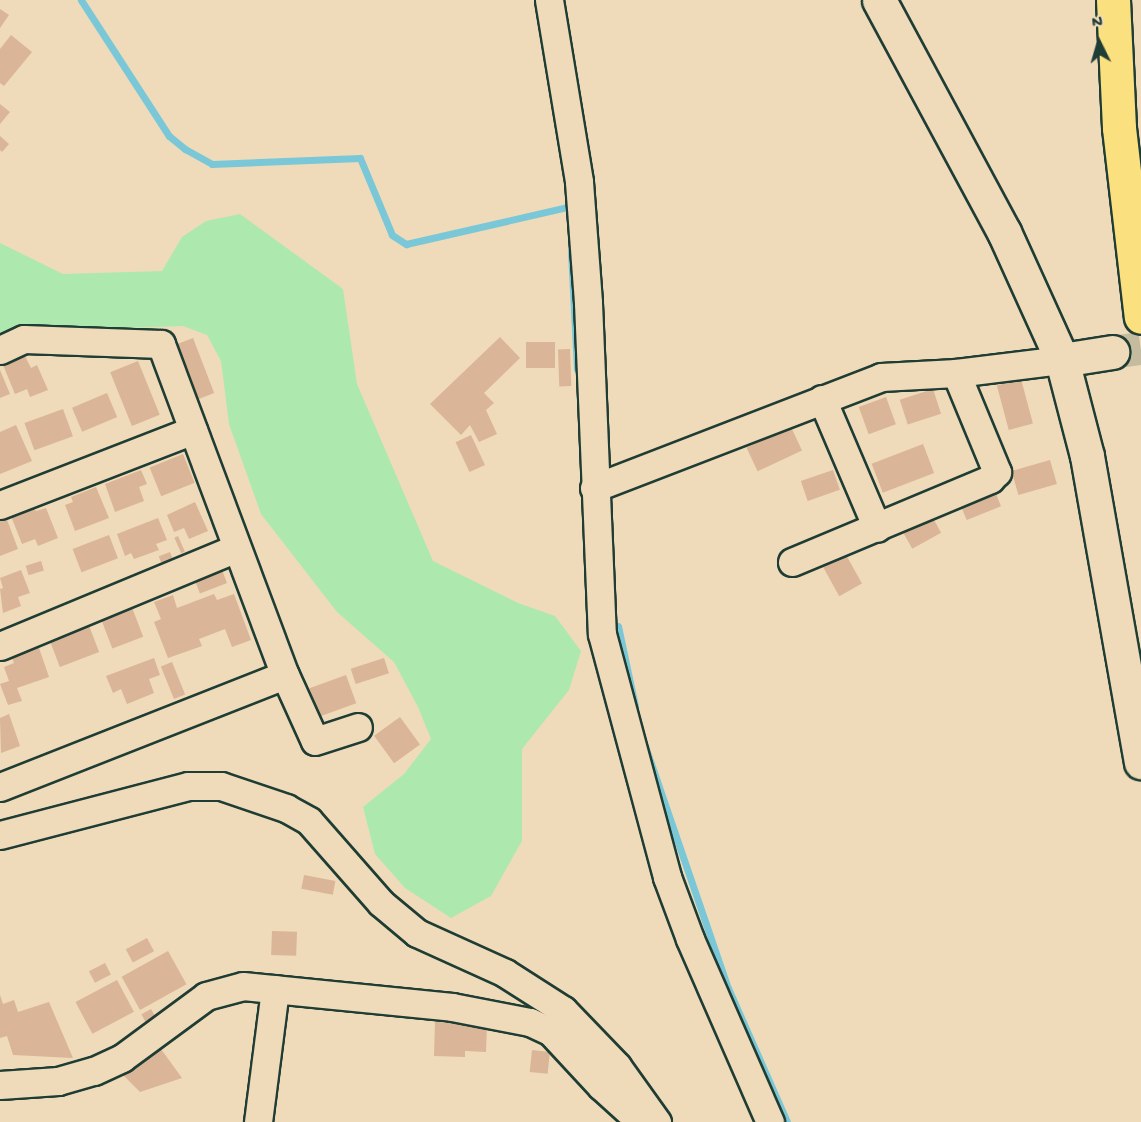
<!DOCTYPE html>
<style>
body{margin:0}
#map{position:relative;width:1141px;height:1122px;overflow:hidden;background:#efdbb9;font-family:"Gochi Hand",sans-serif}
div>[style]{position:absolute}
.green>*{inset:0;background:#ade9af}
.stream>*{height:7px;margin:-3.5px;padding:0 3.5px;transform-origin:3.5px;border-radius:3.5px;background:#7ac8d7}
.building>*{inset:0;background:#dab597;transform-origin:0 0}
.secondary-tunnel>*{height:33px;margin-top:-16.5px;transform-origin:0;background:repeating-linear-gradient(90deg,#c5bb9e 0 33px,transparent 0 49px)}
.roads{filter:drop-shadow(2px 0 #1f3d34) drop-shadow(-2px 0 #1f3d34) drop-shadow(0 2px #1f3d34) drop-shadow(0 -2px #1f3d34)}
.street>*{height:27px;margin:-13.5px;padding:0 13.5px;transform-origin:13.5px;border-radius:13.5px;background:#efdbb9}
.secondary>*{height:33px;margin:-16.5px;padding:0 16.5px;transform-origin:16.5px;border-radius:16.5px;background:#efdbb9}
.highway>*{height:33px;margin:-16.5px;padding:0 16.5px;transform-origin:16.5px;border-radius:16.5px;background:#fbe080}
span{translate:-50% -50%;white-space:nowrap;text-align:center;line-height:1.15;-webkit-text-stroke:5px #efdbb9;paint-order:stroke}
.north{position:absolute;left:1069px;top:12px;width:60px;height:60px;-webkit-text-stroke:4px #efdbb9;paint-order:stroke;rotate:355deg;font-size:16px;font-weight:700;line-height:24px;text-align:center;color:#1f3d34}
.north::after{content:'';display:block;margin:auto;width:21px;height:27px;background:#1f3d34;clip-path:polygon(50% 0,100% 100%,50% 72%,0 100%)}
</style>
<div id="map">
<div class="green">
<div style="clip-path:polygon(240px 214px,343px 289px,357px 384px,433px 561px,518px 603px,555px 616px,581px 651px,569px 690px,522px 749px,522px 841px,491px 896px,451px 918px,405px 888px,375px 854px,363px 807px,404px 774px,431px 739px,418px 707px,394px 662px,337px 612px,261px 514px,229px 424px,221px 361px,207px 335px,183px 326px,0 332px,0 243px,63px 274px,162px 271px,182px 237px,206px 221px)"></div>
</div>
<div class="stream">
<div style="left:81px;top:0;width:162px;rotate:57.1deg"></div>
<div style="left:169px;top:136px;width:21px;rotate:39deg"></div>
<div style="left:185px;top:149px;width:31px;rotate:29deg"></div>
<div style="left:212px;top:164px;width:148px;rotate:-2.3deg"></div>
<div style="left:360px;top:158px;width:83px;rotate:67.4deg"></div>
<div style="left:392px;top:235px;width:17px;rotate:33deg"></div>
<div style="left:406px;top:244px;width:166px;rotate:-12.9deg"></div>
<div style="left:568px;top:207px;width:6px;rotate:81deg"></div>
<div style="left:571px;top:251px;width:118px;rotate:87.1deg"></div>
<div style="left:618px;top:626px;width:82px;rotate:78deg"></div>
<div style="left:645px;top:746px;width:256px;rotate:71.1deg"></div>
<div style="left:728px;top:988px;width:146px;rotate:66.2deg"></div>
</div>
<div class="building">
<div style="clip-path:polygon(0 9px,9px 15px,0 28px)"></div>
<div style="clip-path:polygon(11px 35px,32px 52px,4px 86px,0 83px,0 49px)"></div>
<div style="clip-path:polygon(0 104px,10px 112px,0 124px)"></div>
<div style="clip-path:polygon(0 136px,9px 144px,2px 152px,0 150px)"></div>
<div style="clip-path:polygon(500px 337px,520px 358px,484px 393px,494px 403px,486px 410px,497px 434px,479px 442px,470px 425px,461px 435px,430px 404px)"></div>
<div style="left:193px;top:338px;width:59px;height:20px;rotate:69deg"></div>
<div style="left:555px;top:342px;width:26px;height:29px;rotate:90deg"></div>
<div style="left:570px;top:349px;width:37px;height:12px;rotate:88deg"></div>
<div style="clip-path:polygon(25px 356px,31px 368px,37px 365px,48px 390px,30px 397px,27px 389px,15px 394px,3px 365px)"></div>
<div style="left:138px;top:361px;width:58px;height:30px;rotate:68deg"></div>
<div style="clip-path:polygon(0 370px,10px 394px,0 398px)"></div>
<div style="left:1021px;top:379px;width:46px;height:25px;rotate:75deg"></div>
<div style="left:933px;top:389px;width:26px;height:35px;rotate:72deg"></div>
<div style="left:107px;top:393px;width:26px;height:38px;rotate:67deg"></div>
<div style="left:886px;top:397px;width:29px;height:29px;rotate:70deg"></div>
<div style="left:63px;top:409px;width:29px;height:41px;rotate:70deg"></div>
<div style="clip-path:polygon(16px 425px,32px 461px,0 474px,0 432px)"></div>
<div style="left:791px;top:427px;width:26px;height:49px;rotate:65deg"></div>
<div style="left:471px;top:435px;width:33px;height:17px;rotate:65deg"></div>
<div style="left:923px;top:444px;width:31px;height:55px;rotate:69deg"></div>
<div style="left:183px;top:454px;width:31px;height:36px;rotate:68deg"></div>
<div style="left:1050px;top:460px;width:25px;height:40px;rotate:74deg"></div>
<div style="clip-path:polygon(141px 470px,147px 484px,139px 487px,144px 501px,115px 512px,105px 484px)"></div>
<div style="left:833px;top:470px;width:21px;height:34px;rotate:71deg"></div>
<div style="left:992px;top:484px;width:24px;height:37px;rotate:68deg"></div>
<div style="clip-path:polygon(96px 487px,109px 518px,75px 531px,65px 505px,73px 502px,71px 497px)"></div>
<div style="clip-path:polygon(195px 502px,208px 531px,189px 539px,184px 528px,174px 532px,167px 515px)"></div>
<div style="clip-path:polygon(34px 508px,36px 511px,46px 508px,58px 538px,38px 546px,35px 539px,22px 544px,11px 516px)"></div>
<div style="left:929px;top:511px;width:25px;height:33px;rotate:61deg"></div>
<div style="clip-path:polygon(6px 517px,18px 549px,0 556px,0 519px)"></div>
<div style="clip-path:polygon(158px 518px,167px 540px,156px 544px,159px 550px,134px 559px,131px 553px,125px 556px,117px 534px)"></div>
<div style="left:109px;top:535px;width:25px;height:39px;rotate:69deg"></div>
<div style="left:178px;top:536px;width:17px;height:4px;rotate:66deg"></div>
<div style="left:170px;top:552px;width:9px;height:12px;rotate:69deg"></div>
<div style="left:845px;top:553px;width:35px;height:26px;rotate:61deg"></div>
<div style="left:41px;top:561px;width:10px;height:16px;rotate:73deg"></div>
<div style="clip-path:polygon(21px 570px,30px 593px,18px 597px,21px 606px,3px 613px,0 589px,3px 588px,0 578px)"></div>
<div style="left:222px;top:570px;width:14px;height:29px;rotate:69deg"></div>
<div style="clip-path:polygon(214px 594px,217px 600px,234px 594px,251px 640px,232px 647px,225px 629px,199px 639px,202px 646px,168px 658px,154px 622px,161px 619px,154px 602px,173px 595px,177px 608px)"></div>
<div style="left:131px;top:605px;width:34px;height:33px;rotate:69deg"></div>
<div style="left:88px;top:623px;width:31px;height:42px;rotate:69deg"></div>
<div style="clip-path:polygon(38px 645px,49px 677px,17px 688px,22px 701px,8px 705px,0 684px,9px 681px,4px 667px,14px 663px,11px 655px)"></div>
<div style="clip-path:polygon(154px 658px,160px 675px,149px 679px,154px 693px,127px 704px,121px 689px,113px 693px,106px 676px)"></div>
<div style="left:384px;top:658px;width:16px;height:35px;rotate:72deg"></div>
<div style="left:172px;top:662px;width:35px;height:12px;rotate:68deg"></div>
<div style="left:346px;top:675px;width:30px;height:39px;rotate:70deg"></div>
<div style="clip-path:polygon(9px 714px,20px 746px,1px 753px,0 718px)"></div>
<div style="left:400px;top:717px;width:34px;height:32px;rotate:54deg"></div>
<div style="left:304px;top:875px;width:32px;height:14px;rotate:11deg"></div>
<div style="left:272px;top:931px;width:25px;height:24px;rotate:2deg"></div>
<div style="left:147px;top:938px;width:15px;height:24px;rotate:62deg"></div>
<div style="left:168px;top:951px;width:38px;height:53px;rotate:61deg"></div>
<div style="left:105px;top:963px;width:13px;height:18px;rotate:63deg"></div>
<div style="left:117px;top:980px;width:36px;height:47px;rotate:62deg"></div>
<div style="clip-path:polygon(0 995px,3px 1004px,14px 1000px,18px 1012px,49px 1002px,73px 1058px,13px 1055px,7px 1036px,0 1038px)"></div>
<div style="left:151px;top:1009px;width:10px;height:11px;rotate:61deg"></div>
<div style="clip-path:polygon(435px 1022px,487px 1024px,486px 1052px,465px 1051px,465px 1057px,434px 1056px)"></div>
<div style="clip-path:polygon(161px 1049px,182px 1078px,140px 1092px,121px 1073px)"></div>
<div style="left:532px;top:1050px;width:18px;height:22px;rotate:6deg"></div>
</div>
<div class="secondary-tunnel">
<div style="left:1112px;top:352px;width:29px;rotate:-8deg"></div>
</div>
<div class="roads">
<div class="street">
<div style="left:549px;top:0;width:184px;rotate:80.6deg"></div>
<div style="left:579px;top:182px;width:121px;rotate:85.7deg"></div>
<div style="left:588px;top:303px;width:331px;rotate:87.6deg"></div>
<div style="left:602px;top:634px;width:252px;rotate:75deg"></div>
<div style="left:667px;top:877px;width:66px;rotate:69.6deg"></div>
<div style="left:690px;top:939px;width:200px;rotate:66.4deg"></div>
<div style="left:0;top:350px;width:26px;rotate:-25deg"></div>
<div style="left:24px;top:339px;width:137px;rotate:2.1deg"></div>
<div style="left:161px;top:344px;width:353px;rotate:69.5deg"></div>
<div style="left:285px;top:675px;width:72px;rotate:65.6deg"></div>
<div style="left:315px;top:741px;width:45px;rotate:-18deg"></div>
<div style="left:822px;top:399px;width:140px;rotate:66.9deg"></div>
<div style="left:594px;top:488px;width:308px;rotate:-21.1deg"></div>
<div style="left:881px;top:377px;width:75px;rotate:-3.1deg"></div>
<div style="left:956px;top:373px;width:107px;rotate:-7deg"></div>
<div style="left:0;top:505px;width:207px;rotate:-21.2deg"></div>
<div style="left:792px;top:562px;width:215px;rotate:-22.7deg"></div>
<div style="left:990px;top:479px;width:10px;rotate:-45deg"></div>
<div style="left:997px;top:472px;width:107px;rotate:-112.5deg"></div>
<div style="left:0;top:646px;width:256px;rotate:-22.5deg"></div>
<div style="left:0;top:787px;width:306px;rotate:-21.5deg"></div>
<div style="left:0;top:835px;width:194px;rotate:-14.6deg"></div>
<div style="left:188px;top:786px;width:33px"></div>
<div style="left:221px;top:786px;width:69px;rotate:18.7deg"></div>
<div style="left:286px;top:808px;width:26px;rotate:29deg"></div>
<div style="left:309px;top:821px;width:109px;rotate:48.7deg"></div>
<div style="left:381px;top:903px;width:47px;rotate:39.8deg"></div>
<div style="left:417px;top:933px;width:97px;rotate:24.4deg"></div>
<div style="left:505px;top:973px;width:69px;rotate:32.5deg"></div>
<div style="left:563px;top:1010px;width:78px;rotate:46deg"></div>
<div style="left:617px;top:1066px;width:69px;rotate:54.5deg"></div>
<div style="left:0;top:1085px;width:58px;rotate:-3.9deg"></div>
<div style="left:58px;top:1081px;width:37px;rotate:-16deg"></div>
<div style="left:94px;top:1071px;width:31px;rotate:-25deg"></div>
<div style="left:122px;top:1058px;width:104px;rotate:-36.4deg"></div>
<div style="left:206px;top:996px;width:38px;rotate:-15deg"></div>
<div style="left:243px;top:986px;width:210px;rotate:5.7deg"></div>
<div style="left:452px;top:1007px;width:79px;rotate:10.9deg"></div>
<div style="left:530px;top:1022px;width:23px;rotate:25deg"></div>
<div style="left:551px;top:1032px;width:74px;rotate:47.2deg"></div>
<div style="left:601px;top:1086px;width:42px;rotate:42.1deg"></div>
<div style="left:632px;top:1114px;width:18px;rotate:27deg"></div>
<div style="left:258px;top:1122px;width:134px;rotate:-82.7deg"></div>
</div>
<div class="secondary">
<div style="left:879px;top:0;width:264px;rotate:61.7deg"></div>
<div style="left:1004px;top:232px;width:141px;rotate:65.6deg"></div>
<div style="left:1062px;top:360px;width:99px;rotate:75.4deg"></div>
<div style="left:1087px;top:456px;width:311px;rotate:80deg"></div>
<div style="left:1062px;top:360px;width:51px;rotate:-9.1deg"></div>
</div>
<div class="highway">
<div style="left:1113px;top:0;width:128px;rotate:87.3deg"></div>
<div style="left:1119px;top:128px;width:190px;rotate:83.4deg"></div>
</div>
</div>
<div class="north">N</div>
</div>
